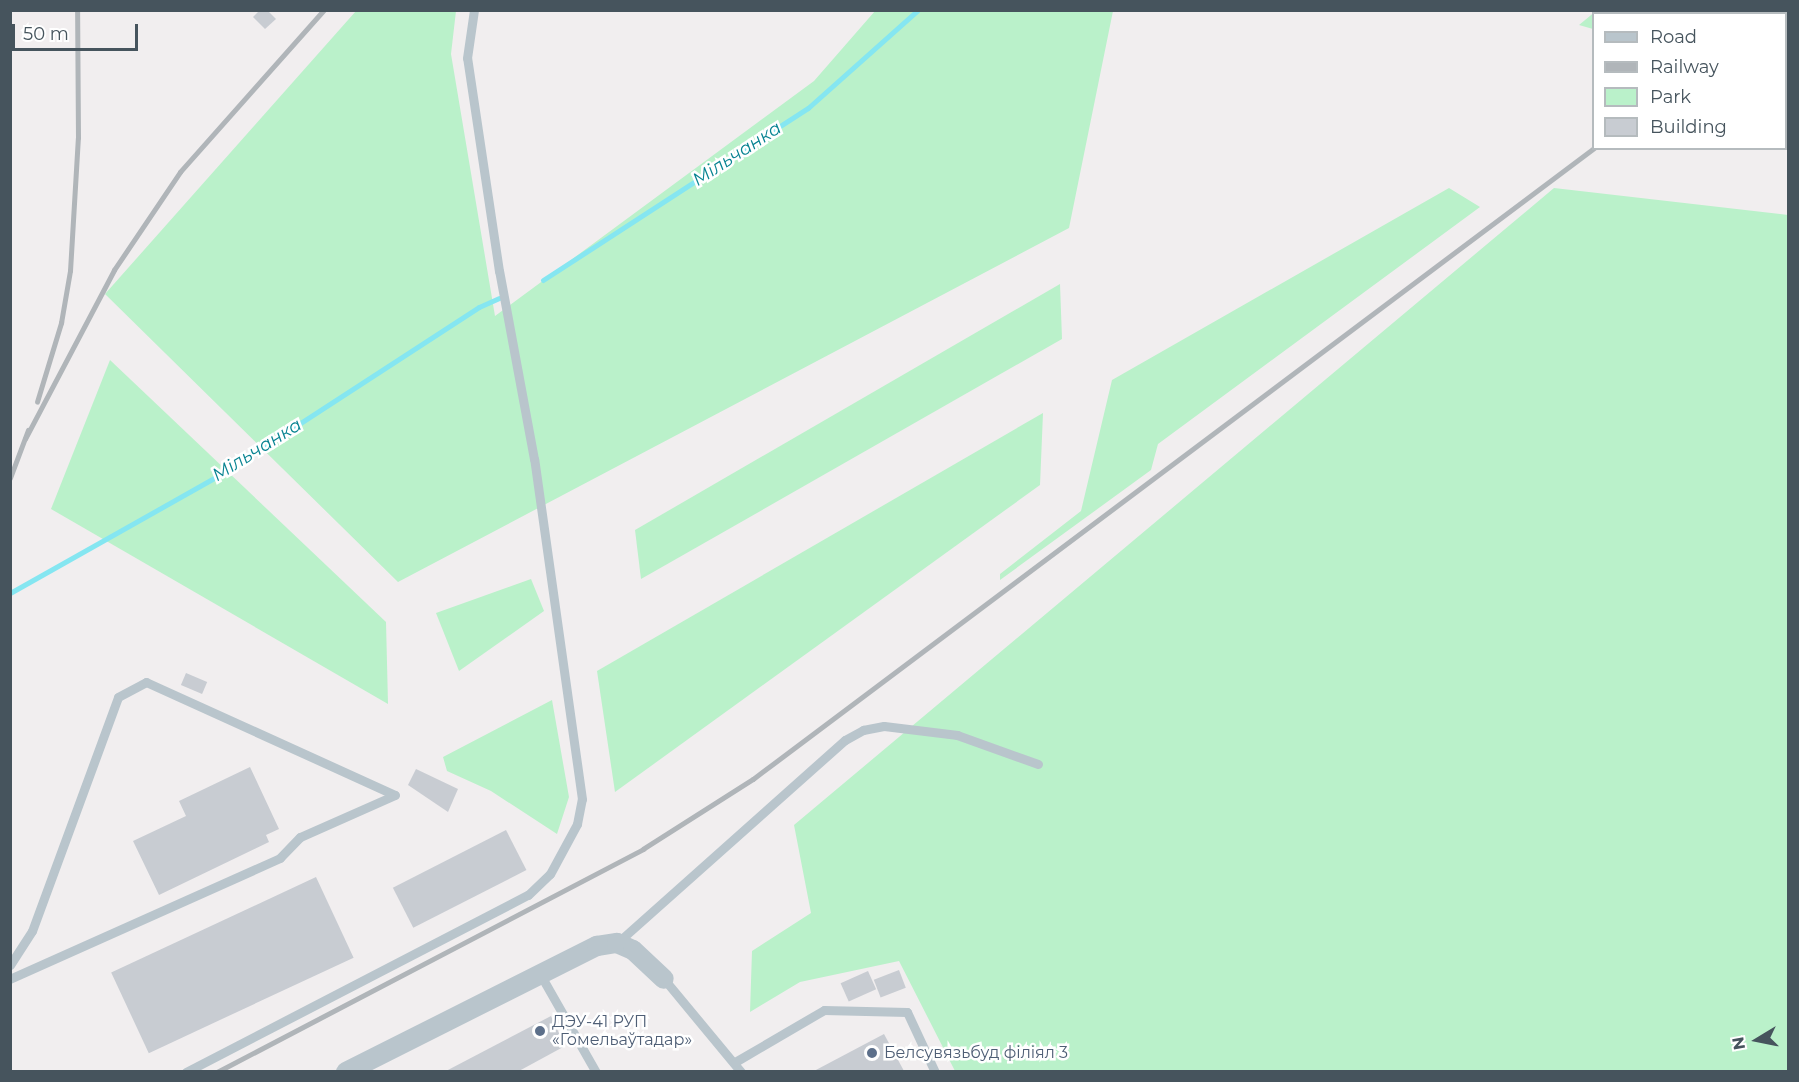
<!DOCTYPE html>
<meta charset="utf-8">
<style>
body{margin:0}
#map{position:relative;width:1799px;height:1082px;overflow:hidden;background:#f1eeef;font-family:Montserrat,sans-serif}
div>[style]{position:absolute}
.green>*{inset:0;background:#baf1ca}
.stream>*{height:5px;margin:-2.5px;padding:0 2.5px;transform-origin:2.5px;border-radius:2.5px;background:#85e6f1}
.building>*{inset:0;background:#c8ccd2;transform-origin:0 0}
.lane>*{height:9px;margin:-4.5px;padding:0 4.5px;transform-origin:4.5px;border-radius:4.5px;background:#b9c5cc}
.street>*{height:20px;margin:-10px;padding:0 10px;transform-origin:10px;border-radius:10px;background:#b9c5cc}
.rail>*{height:4.5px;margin:-2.25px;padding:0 2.25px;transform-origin:2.25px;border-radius:2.25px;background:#b0b5b9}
.dots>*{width:16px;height:16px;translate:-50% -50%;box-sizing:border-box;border:3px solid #fff;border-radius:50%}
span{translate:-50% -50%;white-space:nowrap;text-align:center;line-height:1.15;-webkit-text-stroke:5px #fff;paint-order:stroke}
.service-label{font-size:16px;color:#4e5e75}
.left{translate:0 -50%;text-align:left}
.water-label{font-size:18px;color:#078391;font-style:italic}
.frame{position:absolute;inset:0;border:12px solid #46545d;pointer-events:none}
.legend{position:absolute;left:1592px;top:12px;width:195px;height:138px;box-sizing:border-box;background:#fff;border:2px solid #b5bbbe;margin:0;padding:8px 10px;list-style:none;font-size:18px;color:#46545d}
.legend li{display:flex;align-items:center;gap:12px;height:30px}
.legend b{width:30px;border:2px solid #b5bbbe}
.north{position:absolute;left:1727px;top:1010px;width:60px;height:60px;-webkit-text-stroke:4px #fff;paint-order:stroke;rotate:260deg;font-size:16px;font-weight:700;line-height:24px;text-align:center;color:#46545d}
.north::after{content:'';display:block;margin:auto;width:21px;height:27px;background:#46545d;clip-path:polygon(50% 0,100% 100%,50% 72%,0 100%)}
.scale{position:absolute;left:12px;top:24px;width:126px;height:27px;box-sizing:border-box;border:3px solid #46545d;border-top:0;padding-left:8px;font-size:18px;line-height:21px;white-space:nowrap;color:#46545d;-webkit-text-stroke:4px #fff;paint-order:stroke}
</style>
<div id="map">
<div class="green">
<div style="clip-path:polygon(356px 11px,456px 11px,451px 54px,495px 316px,814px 81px,875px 11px,1113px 11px,1069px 228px,398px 582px,105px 294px)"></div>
<div style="clip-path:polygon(1596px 11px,1596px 10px,1732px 11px,1594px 14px,1593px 29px,1579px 25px)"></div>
<div style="clip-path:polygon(1449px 188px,1480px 207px,1158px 444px,1151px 470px,1000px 580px,1000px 574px,1081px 511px,1112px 380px)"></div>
<div style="clip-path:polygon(1554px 188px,1788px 215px,1788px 1071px,955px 1071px,899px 961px,800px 982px,750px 1012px,752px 951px,811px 913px,794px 825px)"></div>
<div style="clip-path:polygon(1060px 284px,1062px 339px,641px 579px,635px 530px)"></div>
<div style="clip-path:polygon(110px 360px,386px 622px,388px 704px,51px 509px)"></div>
<div style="clip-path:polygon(1043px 413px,1040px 485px,615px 792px,597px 671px)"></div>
<div style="clip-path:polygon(531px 579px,544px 611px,459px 671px,436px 613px)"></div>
<div style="clip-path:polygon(552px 700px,569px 797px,557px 834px,491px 791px,447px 771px,443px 757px)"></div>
</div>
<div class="stream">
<div style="left:543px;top:280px;width:316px;rotate:-33deg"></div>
<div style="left:808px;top:108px;width:147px;rotate:-41.7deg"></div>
<div style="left:10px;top:593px;width:250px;rotate:-29.4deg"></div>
<div style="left:228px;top:470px;width:299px;rotate:-33deg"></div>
<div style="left:479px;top:307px;width:22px;rotate:-24deg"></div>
</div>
<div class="building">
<div style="clip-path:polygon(260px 10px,267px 10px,276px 19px,265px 29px,253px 17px)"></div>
<div style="left:186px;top:673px;width:23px;height:13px;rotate:23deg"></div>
<div style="clip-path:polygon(250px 767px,279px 829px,266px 835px,269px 842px,159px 895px,133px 841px,186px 816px,179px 801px)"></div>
<div style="clip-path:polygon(416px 769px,458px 789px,448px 812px,408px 785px)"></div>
<div style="left:506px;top:830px;width:45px;height:127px;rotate:63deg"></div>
<div style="left:316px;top:877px;width:89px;height:226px;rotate:65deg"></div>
<div style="left:899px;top:970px;width:19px;height:27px;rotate:69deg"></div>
<div style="left:868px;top:971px;width:20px;height:30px;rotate:66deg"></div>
<div style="clip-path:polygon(551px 1016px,565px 1046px,519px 1071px,446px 1071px)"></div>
<div style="clip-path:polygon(884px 1034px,904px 1071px,814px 1071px)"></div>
</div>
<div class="lane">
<div style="left:617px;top:943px;width:305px;rotate:-41.7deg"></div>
<div style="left:845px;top:740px;width:21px;rotate:-29deg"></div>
<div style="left:863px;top:730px;width:21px;rotate:-11deg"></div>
<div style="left:884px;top:726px;width:74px;rotate:7deg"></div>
<div style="left:957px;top:735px;width:86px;rotate:19.7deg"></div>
<div style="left:10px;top:965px;width:40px;rotate:-57.1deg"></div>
<div style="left:32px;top:931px;width:249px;rotate:-69.8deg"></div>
<div style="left:118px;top:697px;width:32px;rotate:-28deg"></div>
<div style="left:146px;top:682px;width:273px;rotate:24.4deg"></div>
<div style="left:395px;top:795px;width:104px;rotate:156.1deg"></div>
<div style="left:300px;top:837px;width:29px;rotate:134deg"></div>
<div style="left:280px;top:858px;width:296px;rotate:155.9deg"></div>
<div style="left:540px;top:974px;width:113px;rotate:60.3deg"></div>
<div style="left:664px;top:979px;width:121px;rotate:50.4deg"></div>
<div style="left:735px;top:1062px;width:103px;rotate:-30.3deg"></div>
<div style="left:824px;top:1010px;width:83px;rotate:1.4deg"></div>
<div style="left:907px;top:1012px;width:66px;rotate:65deg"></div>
<div style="left:186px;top:1072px;width:385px;rotate:-27.4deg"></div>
<div style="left:528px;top:895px;width:30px;rotate:-44deg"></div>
<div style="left:550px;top:874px;width:57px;rotate:-61.6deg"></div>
<div style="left:577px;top:824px;width:25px;rotate:-79deg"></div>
<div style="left:582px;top:799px;width:343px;rotate:-98deg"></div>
<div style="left:534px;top:459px;width:191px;rotate:-100.5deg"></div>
<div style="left:499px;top:271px;width:215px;rotate:-98.5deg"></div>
<div style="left:467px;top:58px;width:49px;rotate:-81.7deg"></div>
</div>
<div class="street">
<div style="left:346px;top:1072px;width:281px;rotate:-26.7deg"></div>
<div style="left:597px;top:946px;width:20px;rotate:-9deg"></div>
<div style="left:617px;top:943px;width:17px;rotate:24deg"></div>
<div style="left:633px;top:950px;width:42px;rotate:43.1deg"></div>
</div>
<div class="rail">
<div style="left:1770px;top:14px;width:6px;rotate:-45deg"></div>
<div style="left:37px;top:402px;width:83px;rotate:-73.1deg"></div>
<div style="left:61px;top:323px;width:53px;rotate:-80.2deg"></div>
<div style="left:70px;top:271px;width:133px;rotate:-86.6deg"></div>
<div style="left:78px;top:138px;width:128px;rotate:-90.4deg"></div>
<div style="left:25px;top:439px;width:191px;rotate:-62.2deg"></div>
<div style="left:114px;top:270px;width:118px;rotate:-56deg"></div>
<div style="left:180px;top:172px;width:217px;rotate:-48.4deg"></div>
<div style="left:10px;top:478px;width:51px;rotate:-69.4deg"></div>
<div style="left:217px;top:1072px;width:481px;rotate:-27.6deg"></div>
<div style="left:643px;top:849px;width:130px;rotate:-32.5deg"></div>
<div style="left:753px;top:779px;width:1051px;rotate:-36.88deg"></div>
</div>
<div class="dots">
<div style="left:540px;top:1031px;background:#5c6f8a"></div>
<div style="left:872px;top:1053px;background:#5c6f8a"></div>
</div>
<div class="service-label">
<span class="left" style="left:552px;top:1031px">ДЭУ-41 РУП<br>«Гомельаўтадар»</span>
<span class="left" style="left:884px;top:1053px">Белсувязьбуд філіял 3</span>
</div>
<div class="water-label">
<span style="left:737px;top:154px;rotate:-33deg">Мільчанка</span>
<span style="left:257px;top:450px;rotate:-32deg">Мільчанка</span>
</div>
<div class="frame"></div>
<ul class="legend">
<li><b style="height:8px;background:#b9c5cc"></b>Road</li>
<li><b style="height:8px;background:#b0b5b9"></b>Railway</li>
<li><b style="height:16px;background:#baf1ca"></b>Park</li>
<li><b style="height:16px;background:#c8ccd2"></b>Building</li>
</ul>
<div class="north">N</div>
<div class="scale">50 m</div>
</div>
